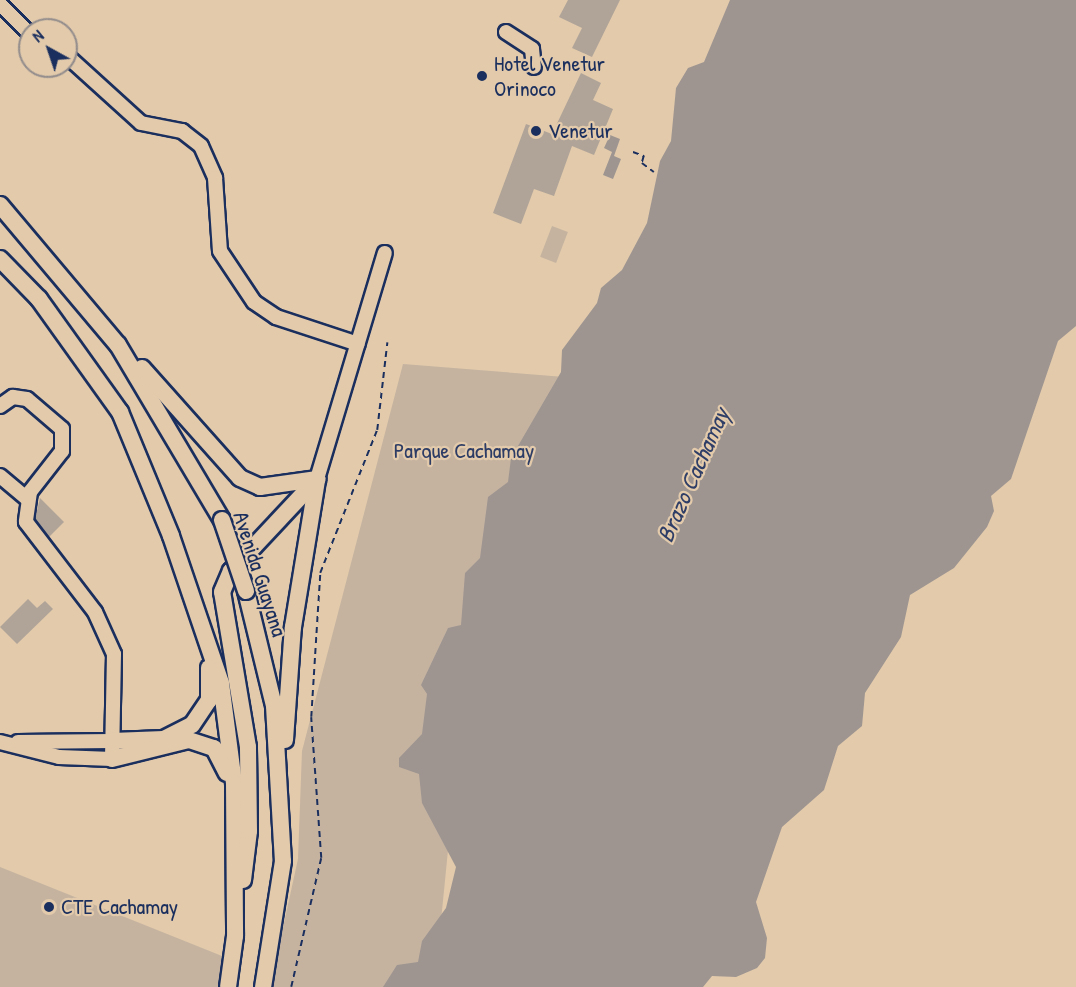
<!DOCTYPE html>
<style>
body{margin:0}
#map{position:relative;width:1076px;height:987px;overflow:hidden;background:#e2caab;font-family:"Patrick Hand",sans-serif}
div>[style]{position:absolute}
.green>*{inset:0;background:#c5b3a0;transform-origin:0 0}
.water>*{inset:0;background:#9e9591}
.building>*{inset:0;background:#b0a498}
.path>*{height:1.5px;margin-top:-0.75px;transform-origin:0;background:repeating-linear-gradient(90deg,#1b2f5e 0 6px,transparent 0 10.5px)}
.roads{filter:drop-shadow(2px 0 #1b2f5e) drop-shadow(-2px 0 #1b2f5e) drop-shadow(0 2px #1b2f5e) drop-shadow(0 -2px #1b2f5e)}
.minor>*{height:14px;margin:-7px;padding:0 7px;transform-origin:7px;border-radius:7px;background:#e2caab}
.major>*{height:16px;margin:-8px;padding:0 8px;transform-origin:8px;border-radius:8px;background:#e2caab}
.bridges{filter:drop-shadow(2px 0 #1b2f5e) drop-shadow(-2px 0 #1b2f5e) drop-shadow(0 2px #1b2f5e) drop-shadow(0 -2px #1b2f5e)}
.major-bridge>*{height:16px;margin:-8px;padding:0 8px;transform-origin:8px;border-radius:8px;background:#e2caab}
.dots>*{width:16px;height:16px;translate:-50% -50%;box-sizing:border-box;border:3px solid #e2caab;border-radius:50%}
span{translate:-50% -50%;white-space:nowrap;text-align:center;line-height:1.15;-webkit-text-stroke:4.5px #e2caab;paint-order:stroke}
.poi-label{font-size:22px;color:#1b2f5e}
.left{translate:0 -50%;text-align:left}
.park-label{font-size:22px;color:#2c3c65}
.street-label{font-size:22px;color:#1b2f5e}
.water-label{font-size:24px;color:#2f3e66;font-style:italic}
.north{position:absolute;left:18px;top:18px;width:60px;height:60px;box-sizing:border-box;background:#e2caab;border:2px solid #928c8c;border-radius:50%;rotate:320deg;font-size:16px;font-weight:700;line-height:24px;text-align:center;color:#1b2f5e}
.north::after{content:'';display:block;margin:auto;width:21px;height:27px;background:#1b2f5e;clip-path:polygon(50% 0,100% 100%,50% 72%,0 100%)}
</style>
<div id="map">
<div class="green">
<div style="left:552px;top:226px;width:17px;height:33px;rotate:21deg"></div>
<div style="clip-path:polygon(403px 364px,577px 378px,466px 669px,437px 961px,426px 987px,270px 987px,298px 859px,302px 751px)"></div>
<div style="clip-path:polygon(0 867px,227px 958px,220px 987px,0 987px)"></div>
</div>
<div class="water">
<div style="clip-path:polygon(730px 0,1076px 0,1076px 326px,1058px 341px,1011px 479px,991px 496px,994px 511px,987px 527px,954px 568px,910px 595px,901px 637px,865px 693px,862px 726px,838px 746px,824px 790px,782px 827px,756px 902px,767px 938px,765px 958px,757px 968px,736px 977px,712px 976px,703px 987px,383px 987px,397px 965px,418px 962px,422px 941px,446px 908px,456px 867px,422px 803px,419px 774px,399px 767px,399px 758px,422px 734px,427px 694px,421px 685px,448px 628px,461px 625px,465px 573px,480px 558px,488px 497px,508px 482px,511px 458px,561px 372px,562px 350px,597px 303px,601px 288px,622px 270px,647px 223px,660px 161px,671px 141px,676px 88px,688px 68px,704px 62px)"></div>
<div style="clip-path:polygon(610px 135px,620px 139px,614px 156px,621px 159px,613px 179px,603px 175px,612px 152px,604px 148px)"></div>
</div>
<div class="building">
<div style="clip-path:polygon(568px 0,620px 0,592px 57px,572px 48px,582px 28px,559px 17px)"></div>
<div style="clip-path:polygon(581px 73px,601px 83px,593px 100px,613px 109px,594px 155px,572px 146px,554px 196px,534px 189px,521px 224px,493px 213px,526px 124px,552px 134px)"></div>
<div style="clip-path:polygon(40px 498px,64px 522px,49px 537px,35px 519px)"></div>
<div style="clip-path:polygon(28px 599px,37px 608px,45px 601px,53px 609px,17px 644px,0 627px)"></div>
</div>
<div class="path">
<div style="left:633px;top:152px;width:12px;rotate:20deg"></div>
<div style="left:644px;top:156px;width:7px;rotate:106deg"></div>
<div style="left:642px;top:163px;width:15px;rotate:37deg"></div>
<div style="left:291px;top:987px;width:132px;rotate:-76.9deg"></div>
<div style="left:321px;top:858px;width:141px;rotate:-94.1deg"></div>
<div style="left:311px;top:717px;width:144px;rotate:-86.4deg"></div>
<div style="left:320px;top:573px;width:154px;rotate:-68.3deg"></div>
<div style="left:377px;top:430px;width:88px;rotate:-83.4deg"></div>
</div>
<div class="roads">
<div class="minor">
<div style="left:0;top:4px;width:42px;rotate:45deg"></div>
<div style="left:506px;top:32px;width:31px;rotate:33deg"></div>
<div style="left:532px;top:49px;width:18px;rotate:84deg"></div>
<div style="left:66px;top:55px;width:101px;rotate:42.2deg"></div>
<div style="left:141px;top:123px;width:42px;rotate:11deg"></div>
<div style="left:182px;top:131px;width:24px;rotate:38deg"></div>
<div style="left:201px;top:146px;width:35px;rotate:66deg"></div>
<div style="left:215px;top:178px;width:73px;rotate:86.1deg"></div>
<div style="left:220px;top:251px;width:61px;rotate:56.3deg"></div>
<div style="left:254px;top:302px;width:27px;rotate:34deg"></div>
<div style="left:276px;top:317px;width:86px;rotate:18.2deg"></div>
<div style="left:0;top:406px;width:16px;rotate:-35deg"></div>
<div style="left:13px;top:397px;width:14px;rotate:8deg"></div>
<div style="left:27px;top:399px;width:46px;rotate:40.6deg"></div>
<div style="left:62px;top:429px;width:22px;rotate:90deg"></div>
<div style="left:62px;top:451px;width:52px;rotate:128deg"></div>
<div style="left:30px;top:492px;width:30px;rotate:98deg"></div>
<div style="left:26px;top:522px;width:113px;rotate:52.5deg"></div>
<div style="left:95px;top:612px;width:46px;rotate:65.7deg"></div>
<div style="left:114px;top:654px;width:105px;rotate:91.1deg"></div>
<div style="left:112px;top:759px;width:53px;rotate:-177.8deg"></div>
<div style="left:59px;top:757px;width:61px;rotate:-165.7deg"></div>
<div style="left:0;top:476px;width:35px;rotate:40deg"></div>
<div style="left:317px;top:479px;width:236px;rotate:-73.3deg"></div>
<div style="left:18px;top:742px;width:94px;rotate:-0.6deg"></div>
</div>
<div class="major">
<div style="left:0;top:205px;width:183px;rotate:49.9deg"></div>
<div style="left:118px;top:345px;width:204px;rotate:59.3deg"></div>
<div style="left:0;top:259px;width:56px;rotate:45.7deg"></div>
<div style="left:39px;top:299px;width:139px;rotate:54.4deg"></div>
<div style="left:120px;top:412px;width:134px;rotate:67.6deg"></div>
<div style="left:171px;top:536px;width:155px;rotate:71.2deg"></div>
<div style="left:221px;top:683px;width:101px;rotate:82.6deg"></div>
<div style="left:234px;top:783px;width:153px;rotate:89.6deg"></div>
<div style="left:235px;top:936px;width:51px;rotate:97.8deg"></div>
<div style="left:142px;top:368px;width:147px;rotate:48.3deg"></div>
<div style="left:240px;top:478px;width:22px;rotate:24deg"></div>
<div style="left:260px;top:487px;width:58px;rotate:-8deg"></div>
<div style="left:246px;top:591px;width:118px;rotate:76.3deg"></div>
<div style="left:274px;top:706px;width:155px;rotate:86.7deg"></div>
<div style="left:283px;top:861px;width:128px;rotate:99deg"></div>
<div style="left:285px;top:740px;width:113px;rotate:-86deg"></div>
<div style="left:293px;top:627px;width:149px;rotate:-80.7deg"></div>
<div style="left:112px;top:741px;width:52px;rotate:-2.2deg"></div>
<div style="left:164px;top:739px;width:31px;rotate:-27deg"></div>
<div style="left:192px;top:725px;width:30px;rotate:-56deg"></div>
<div style="left:209px;top:700px;width:32px;rotate:-90deg"></div>
<div style="left:112px;top:759px;width:79px;rotate:-13.9deg"></div>
<div style="left:189px;top:740px;width:26px;rotate:18deg"></div>
<div style="left:214px;top:748px;width:28px;rotate:63deg"></div>
<div style="left:243px;top:880px;width:49px;rotate:-83deg"></div>
<div style="left:249px;top:831px;width:84px;rotate:-90.7deg"></div>
<div style="left:248px;top:747px;width:157px;rotate:-99.5deg"></div>
<div style="left:222px;top:592px;width:23px;rotate:-67deg"></div>
<div style="left:231px;top:571px;width:126px;rotate:-46.9deg"></div>
</div>
</div>
<div class="bridges">
<div class="major-bridge">
<div style="left:222px;top:520px;width:75px;rotate:71.3deg"></div>
</div>
</div>
<div class="dots">
<div style="left:482px;top:76px;background:#1b2f5e"></div>
<div style="left:536px;top:131px;background:#1b2f5e"></div>
<div style="left:49px;top:907px;background:#1b2f5e"></div>
</div>
<div class="poi-label">
<span class="left" style="left:494px;top:76px">Hotel Venetur<br>Orinoco</span>
<span class="left" style="left:548px;top:131px">Venetur</span>
<span class="left" style="left:61px;top:907px">CTE Cachamay</span>
</div>
<div class="park-label">
<span style="left:464px;top:451px">Parque Cachamay</span>
</div>
<div class="street-label">
<span style="left:260px;top:574px;rotate:72deg">Avenida Guayana</span>
</div>
<div class="water-label">
<span style="left:693px;top:475px;rotate:-66deg">Brazo Cachamay</span>
</div>
<div class="north">N</div>
</div>
